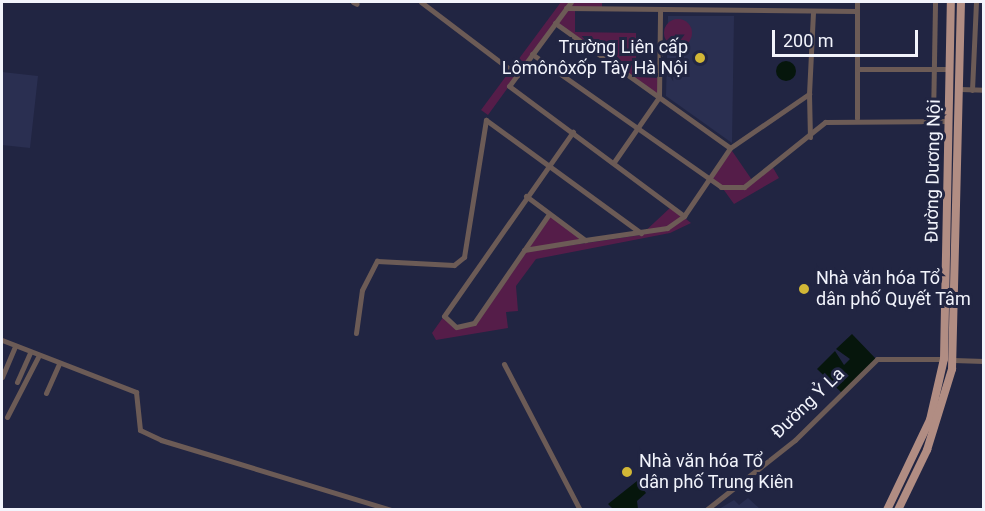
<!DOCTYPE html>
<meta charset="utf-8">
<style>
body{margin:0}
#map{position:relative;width:985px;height:511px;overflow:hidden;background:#212542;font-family:Roboto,sans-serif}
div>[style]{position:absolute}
.built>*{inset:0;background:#2a2f51}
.green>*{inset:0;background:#551d49}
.round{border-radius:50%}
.water>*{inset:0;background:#06160c}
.minor>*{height:5px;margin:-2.5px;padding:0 2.5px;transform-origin:2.5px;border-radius:2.5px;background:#6c5b56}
.primary>*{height:8px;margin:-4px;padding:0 4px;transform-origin:4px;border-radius:4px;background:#b18d83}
.dots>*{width:16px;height:16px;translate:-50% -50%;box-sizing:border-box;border:3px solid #212542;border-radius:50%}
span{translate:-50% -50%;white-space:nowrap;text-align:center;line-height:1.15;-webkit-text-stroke:6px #212542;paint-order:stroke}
.poi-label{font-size:18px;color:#f2f4fc}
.right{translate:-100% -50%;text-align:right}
.left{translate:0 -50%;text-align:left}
.street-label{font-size:18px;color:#f2f4fc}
.frame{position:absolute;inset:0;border:3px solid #f2f4fc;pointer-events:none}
.scale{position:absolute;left:772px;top:30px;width:146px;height:27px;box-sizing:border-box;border:3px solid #f2f4fc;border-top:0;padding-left:8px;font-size:18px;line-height:21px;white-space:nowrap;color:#f2f4fc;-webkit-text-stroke:4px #212542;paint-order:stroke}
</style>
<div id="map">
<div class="built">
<div style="clip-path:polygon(668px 16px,734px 16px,732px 143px,666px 96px)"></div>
<div style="clip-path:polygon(2px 72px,38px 76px,30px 148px,2px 145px)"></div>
<div style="clip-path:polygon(748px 498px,760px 509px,719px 509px,734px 500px,739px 505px)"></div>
</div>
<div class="green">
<div style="clip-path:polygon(561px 2px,570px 2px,567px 8px,571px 2px,602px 2px,602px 8px,575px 8px,575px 32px,636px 33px,636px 77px,659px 78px,658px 96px,555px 23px,488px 115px,481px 110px)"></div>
<div class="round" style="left:664px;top:19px;width:28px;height:28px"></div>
<div style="clip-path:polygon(730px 148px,752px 180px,772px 166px,779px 178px,734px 204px,721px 186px,708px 182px)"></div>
<div style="clip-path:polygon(671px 207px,691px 223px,670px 233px,536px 259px,516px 286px,518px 311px,506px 312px,508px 328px,436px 340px,432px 333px,444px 316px,455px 328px,476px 323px,525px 252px,641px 235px)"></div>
<div style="clip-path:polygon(549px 214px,585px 240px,525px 250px)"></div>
</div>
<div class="water">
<div class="round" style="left:776px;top:61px;width:20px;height:20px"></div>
<div style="clip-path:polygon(852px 334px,876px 359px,842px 393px,817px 369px,835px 351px,844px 365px,850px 359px,836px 349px)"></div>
<div style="clip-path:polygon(637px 481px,646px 493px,637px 501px,638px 509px,613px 509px,608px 504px)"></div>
</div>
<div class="minor">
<div style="left:353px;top:2px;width:4px;rotate:27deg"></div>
<div style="left:421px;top:2px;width:121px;rotate:37.2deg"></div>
<div style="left:571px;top:2px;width:104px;rotate:126.4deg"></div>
<div style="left:509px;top:86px;width:218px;rotate:36.6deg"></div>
<div style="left:684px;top:216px;width:82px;rotate:-55.9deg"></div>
<div style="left:730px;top:148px;width:96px;rotate:-34.4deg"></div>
<div style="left:809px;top:94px;width:83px;rotate:-87.2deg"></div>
<div style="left:857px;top:2px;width:116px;rotate:90deg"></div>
<div style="left:566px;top:8px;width:291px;rotate:0.6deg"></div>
<div style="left:555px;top:23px;width:215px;rotate:35.5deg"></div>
<div style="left:532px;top:54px;width:231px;rotate:35.1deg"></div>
<div style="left:721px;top:187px;width:23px"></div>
<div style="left:744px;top:187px;width:104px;rotate:-38.7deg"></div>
<div style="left:825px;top:122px;width:124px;rotate:-0.5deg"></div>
<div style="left:858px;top:69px;width:92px"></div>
<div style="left:960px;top:89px;width:24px;rotate:2deg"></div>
<div style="left:972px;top:90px;width:88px;rotate:-87.4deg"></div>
<div style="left:809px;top:94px;width:43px;rotate:88.7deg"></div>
<div style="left:933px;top:119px;width:117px;rotate:-89deg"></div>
<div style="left:614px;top:162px;width:79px;rotate:-55.3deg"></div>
<div style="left:659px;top:97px;width:88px;rotate:-89.3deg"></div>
<div style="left:526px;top:196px;width:74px;rotate:36.7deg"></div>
<div style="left:585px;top:240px;width:83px;rotate:-8.3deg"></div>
<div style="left:667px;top:228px;width:21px;rotate:-35deg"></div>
<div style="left:549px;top:214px;width:132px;rotate:124.5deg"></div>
<div style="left:474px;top:323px;width:18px;rotate:167deg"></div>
<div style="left:456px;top:327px;width:16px;rotate:-137deg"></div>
<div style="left:444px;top:316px;width:225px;rotate:-55deg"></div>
<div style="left:524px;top:250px;width:62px;rotate:-9.3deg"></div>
<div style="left:356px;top:333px;width:43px;rotate:-82.1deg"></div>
<div style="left:362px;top:290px;width:33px;rotate:-63deg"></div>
<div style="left:377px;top:261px;width:77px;rotate:3deg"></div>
<div style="left:454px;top:265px;width:13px;rotate:-39deg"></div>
<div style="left:464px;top:257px;width:139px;rotate:-80.9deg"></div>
<div style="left:486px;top:120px;width:192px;rotate:36.1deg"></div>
<div style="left:2px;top:340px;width:144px;rotate:21.2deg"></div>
<div style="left:136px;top:392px;width:38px;rotate:84deg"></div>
<div style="left:140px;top:430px;width:23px;rotate:25deg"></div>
<div style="left:161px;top:440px;width:241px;rotate:16.9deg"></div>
<div style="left:953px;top:360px;width:31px;rotate:2deg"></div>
<div style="left:504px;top:364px;width:165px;rotate:62.5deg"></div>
<div style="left:2px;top:377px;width:34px;rotate:-67deg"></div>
<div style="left:17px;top:382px;width:32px;rotate:-66deg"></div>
<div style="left:46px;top:393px;width:32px;rotate:-66deg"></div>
<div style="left:7px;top:417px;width:68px;rotate:-62.7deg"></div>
<div style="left:706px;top:510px;width:113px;rotate:-38.2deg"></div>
<div style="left:795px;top:440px;width:115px;rotate:-44.6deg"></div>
<div style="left:877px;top:359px;width:67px"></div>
</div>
<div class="primary">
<div style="left:887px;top:510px;width:100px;rotate:-64.5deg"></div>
<div style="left:930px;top:420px;width:63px;rotate:-77.1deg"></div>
<div style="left:944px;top:359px;width:357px;rotate:-88.9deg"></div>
<div style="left:898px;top:510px;width:67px;rotate:-64.2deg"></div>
<div style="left:927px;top:450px;width:85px;rotate:-72.8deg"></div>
<div style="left:952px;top:369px;width:367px;rotate:-88.6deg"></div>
</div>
<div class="dots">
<div style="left:700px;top:58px;background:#d2b736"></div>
<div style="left:804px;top:289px;background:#d2b736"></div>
<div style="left:627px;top:472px;background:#d2b736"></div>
</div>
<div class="poi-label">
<span class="right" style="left:688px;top:58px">Trường Liên cấp<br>Lômônôxốp Tây Hà Nội</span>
<span class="left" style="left:816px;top:289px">Nhà văn hóa Tổ<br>dân phố Quyết Tâm</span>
<span class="left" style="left:639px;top:472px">Nhà văn hóa Tổ<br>dân phố Trung Kiên</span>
</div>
<div class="street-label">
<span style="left:933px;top:171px;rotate:-89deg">Đường Dương Nội</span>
<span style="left:808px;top:403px;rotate:-44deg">Đường Ỷ La</span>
</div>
<div class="frame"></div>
<div class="scale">200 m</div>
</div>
